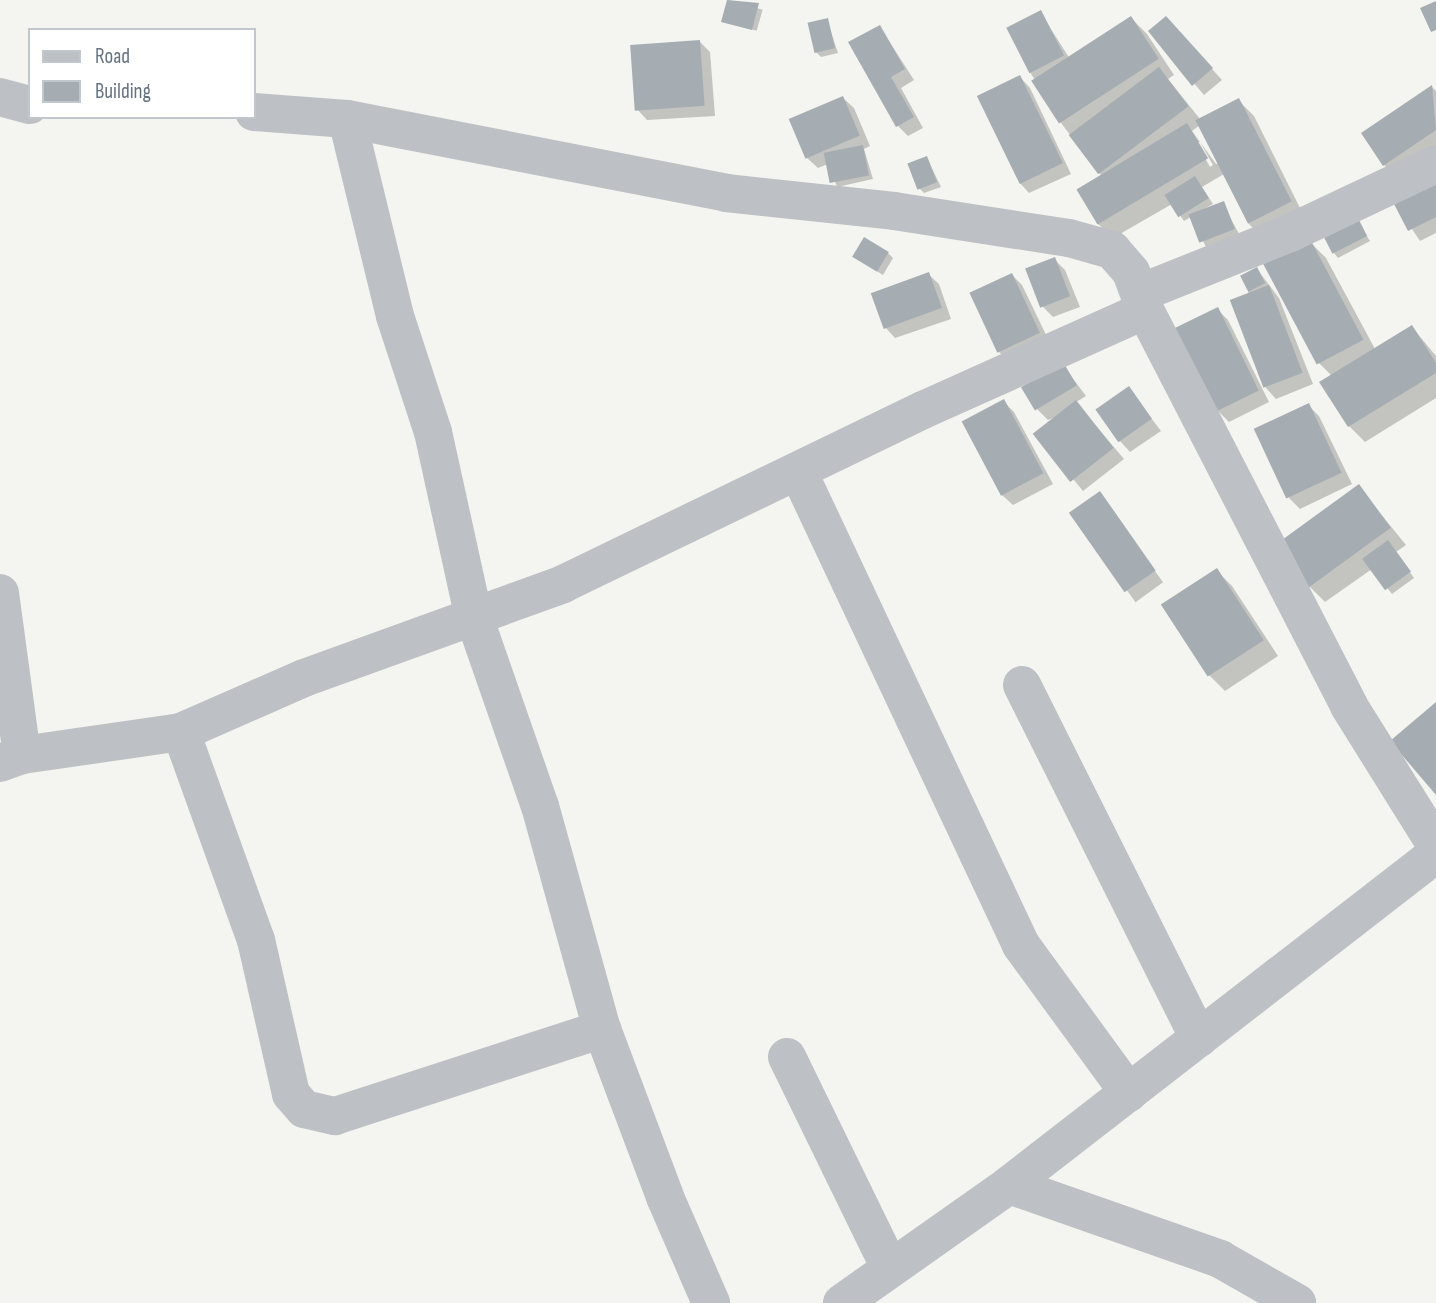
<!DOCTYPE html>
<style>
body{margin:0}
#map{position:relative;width:1436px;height:1303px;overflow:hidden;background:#f4f4f0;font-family:"Sofia Sans Condensed",sans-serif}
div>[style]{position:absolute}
.shadow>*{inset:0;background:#0003;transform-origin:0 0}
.building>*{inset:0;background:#a6adb2;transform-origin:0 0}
.minor>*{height:38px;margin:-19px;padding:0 19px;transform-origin:19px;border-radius:19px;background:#bdc0c4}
span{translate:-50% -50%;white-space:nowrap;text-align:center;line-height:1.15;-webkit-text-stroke:7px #fff;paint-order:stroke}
.legend{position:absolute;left:28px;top:28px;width:228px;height:91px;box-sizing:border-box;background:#fff;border:2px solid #c1c7cc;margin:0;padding:9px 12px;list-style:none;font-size:21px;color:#657280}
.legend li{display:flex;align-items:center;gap:14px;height:35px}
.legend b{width:35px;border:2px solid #c1c7cc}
</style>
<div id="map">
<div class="shadow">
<div style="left:729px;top:0;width:35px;height:22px;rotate:16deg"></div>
<div style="clip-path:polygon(evenodd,1040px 12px,1070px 59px,1131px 18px,1147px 34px,1174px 75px,1168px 79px,1200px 119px,1238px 100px,1254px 116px,1305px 218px,1264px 239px,1248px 223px,1224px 174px,1202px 187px,1213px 204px,1202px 210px,1223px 204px,1239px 234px,1206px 247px,1191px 217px,1184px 221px,1172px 204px,1113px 238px,1096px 222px,1101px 175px,1061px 123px,1030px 72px,1040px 12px,1200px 125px,1219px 163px,1216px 164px,1192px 131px,1200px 125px,1040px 12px,1196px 142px,1200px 142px,1213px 165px,1210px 167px,1196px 142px)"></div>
<div style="clip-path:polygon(827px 20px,838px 53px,821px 57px,816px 52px)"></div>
<div style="clip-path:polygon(880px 27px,914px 80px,901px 88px,923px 128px,908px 136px,898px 126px)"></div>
<div style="clip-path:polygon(1176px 29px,1222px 80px,1204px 95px,1150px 32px)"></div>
<div style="clip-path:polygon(699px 41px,710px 52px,715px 116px,647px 120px,637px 109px)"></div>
<div style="clip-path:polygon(1020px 77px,1030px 88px,1071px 174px,1029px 193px,1019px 182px)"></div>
<div style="clip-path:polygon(1432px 87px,1436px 91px,1436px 148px,1395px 175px,1384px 165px)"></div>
<div style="clip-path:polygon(843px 98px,854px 108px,870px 146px,864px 149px,873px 179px,837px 187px,828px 164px,818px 168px,807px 158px)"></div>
<div style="clip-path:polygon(927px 158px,941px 187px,924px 193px,919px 188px)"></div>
<div style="clip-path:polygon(1436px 183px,1436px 233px,1420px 241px,1396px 205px)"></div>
<div style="clip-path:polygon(1358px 222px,1370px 241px,1338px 258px,1334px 253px)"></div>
<div style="clip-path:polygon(1310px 242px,1326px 258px,1375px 349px,1412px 327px,1436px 356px,1436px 398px,1365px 442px,1349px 426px,1332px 376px,1319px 363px,1265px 265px)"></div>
<div style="clip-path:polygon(888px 253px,893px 258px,883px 275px,855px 257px)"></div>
<div style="clip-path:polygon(1054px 259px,1065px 270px,1080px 307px,1053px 317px,1042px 306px,1027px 269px)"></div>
<div style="clip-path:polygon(1257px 269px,1279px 298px,1313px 384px,1276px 399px,1266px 388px,1248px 290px)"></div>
<div style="clip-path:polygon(928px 274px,939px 284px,951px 319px,895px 338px,885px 327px)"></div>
<div style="clip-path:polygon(1012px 275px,1022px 285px,1050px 343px,1009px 362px,998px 351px)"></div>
<div style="clip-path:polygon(1217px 309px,1228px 320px,1269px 402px,1229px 422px,1218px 411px)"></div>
<div style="clip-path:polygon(1062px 364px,1086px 396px,1076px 402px,1124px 459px,1083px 491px,1036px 434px,1058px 416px,1048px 420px,1037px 409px)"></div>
<div style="clip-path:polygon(1129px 389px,1161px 431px,1130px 452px,1120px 441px)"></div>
<div style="clip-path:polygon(1003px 401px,1014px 412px,1053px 484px,1013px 505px,1002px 495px)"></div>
<div style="clip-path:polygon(1308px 405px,1319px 416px,1352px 484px,1300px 509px,1289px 498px)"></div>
<div style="clip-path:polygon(1359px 487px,1406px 545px,1396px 552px,1414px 578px,1392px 594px,1372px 569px,1325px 602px,1309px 586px)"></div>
<div style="left:1099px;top:494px;width:109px;height:34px;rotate:54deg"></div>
<div style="clip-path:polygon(1216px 570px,1232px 586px,1278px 656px,1225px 691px,1209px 675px,1163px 604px)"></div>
</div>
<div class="building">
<div style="clip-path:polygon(727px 0,759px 3px,752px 30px,721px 22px)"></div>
<div style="clip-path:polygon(1436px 1px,1436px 30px,1431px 32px,1420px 8px)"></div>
<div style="left:1041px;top:10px;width:51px;height:39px;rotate:63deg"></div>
<div style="left:1131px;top:16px;width:51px;height:119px;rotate:57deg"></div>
<div style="clip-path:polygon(1166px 16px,1213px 68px,1192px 86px,1148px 31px)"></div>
<div style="left:828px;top:18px;width:31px;height:21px;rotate:77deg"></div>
<div style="clip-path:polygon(880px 25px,905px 69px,891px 77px,914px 117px,896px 127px,848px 42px)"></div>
<div style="left:700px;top:40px;width:66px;height:70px;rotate:86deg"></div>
<div style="left:1159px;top:67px;width:49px;height:113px;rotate:53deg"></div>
<div style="left:1020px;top:75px;width:98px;height:48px;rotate:64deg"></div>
<div style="clip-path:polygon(1432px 85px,1436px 130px,1383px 166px,1361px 133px)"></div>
<div style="left:843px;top:96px;width:43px;height:59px;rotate:67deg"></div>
<div style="left:1239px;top:98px;width:116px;height:49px;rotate:63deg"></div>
<div style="left:1187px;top:123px;width:41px;height:129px;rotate:59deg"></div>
<div style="left:863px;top:145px;width:31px;height:40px;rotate:79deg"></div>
<div style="left:927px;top:156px;width:28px;height:21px;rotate:69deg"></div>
<div style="left:1195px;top:176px;width:26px;height:36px;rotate:58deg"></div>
<div style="clip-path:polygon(1436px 181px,1436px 217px,1408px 231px,1394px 204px)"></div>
<div style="left:1224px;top:201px;width:30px;height:38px;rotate:69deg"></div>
<div style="left:1359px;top:220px;width:18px;height:39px;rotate:63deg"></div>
<div style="left:864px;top:237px;width:29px;height:23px;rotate:31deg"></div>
<div style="left:1310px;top:239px;width:114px;height:53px;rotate:62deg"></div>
<div style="left:1055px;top:257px;width:42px;height:32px;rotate:69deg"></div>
<div style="left:1257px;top:267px;width:18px;height:19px;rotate:63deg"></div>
<div style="left:929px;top:272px;width:38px;height:62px;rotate:70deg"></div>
<div style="left:1012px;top:273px;width:66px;height:47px;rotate:65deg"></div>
<div style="left:1269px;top:285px;width:94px;height:42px;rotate:69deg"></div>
<div style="left:1218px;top:307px;width:93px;height:48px;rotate:64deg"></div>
<div style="clip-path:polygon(1412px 325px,1436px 363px,1436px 373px,1348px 427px,1319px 382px)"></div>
<div style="left:1063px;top:362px;width:27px;height:49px;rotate:59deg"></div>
<div style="left:1129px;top:386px;width:40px;height:41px;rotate:55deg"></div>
<div style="left:1004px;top:399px;width:84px;height:48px;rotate:62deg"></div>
<div style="left:1076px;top:400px;width:61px;height:55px;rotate:52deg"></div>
<div style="left:1309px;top:403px;width:77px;height:61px;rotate:65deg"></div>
<div style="left:1359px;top:484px;width:54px;height:102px;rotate:54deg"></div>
<div style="left:1100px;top:491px;width:97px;height:38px;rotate:55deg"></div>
<div style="left:1388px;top:540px;width:39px;height:32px;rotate:54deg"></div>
<div style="left:1217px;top:568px;width:86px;height:67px;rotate:57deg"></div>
<div style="clip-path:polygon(1436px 702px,1436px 795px,1390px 741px)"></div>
</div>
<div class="minor">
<div style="left:0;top:97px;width:31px;rotate:15deg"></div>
<div style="left:254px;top:112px;width:93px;rotate:4.3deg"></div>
<div style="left:347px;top:119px;width:386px;rotate:11deg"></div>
<div style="left:726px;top:193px;width:169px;rotate:6.1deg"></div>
<div style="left:894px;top:211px;width:177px;rotate:8.8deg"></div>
<div style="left:1069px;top:238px;width:45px;rotate:15.6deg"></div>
<div style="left:1112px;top:250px;width:29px;rotate:49deg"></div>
<div style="left:1131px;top:272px;width:40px;rotate:69.8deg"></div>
<div style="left:1145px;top:310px;width:445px;rotate:62.7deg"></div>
<div style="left:1349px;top:706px;width:164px;rotate:58deg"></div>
<div style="left:347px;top:119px;width:203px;rotate:76.3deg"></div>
<div style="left:395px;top:316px;width:122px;rotate:71.9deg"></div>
<div style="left:433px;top:432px;width:186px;rotate:77.6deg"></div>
<div style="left:473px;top:614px;width:203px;rotate:70.8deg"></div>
<div style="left:540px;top:806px;width:231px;rotate:74.5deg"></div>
<div style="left:602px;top:1029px;width:179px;rotate:69.4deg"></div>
<div style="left:665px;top:1197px;width:116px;rotate:66.5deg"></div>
<div style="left:1140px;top:293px;width:162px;rotate:-21.8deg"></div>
<div style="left:1290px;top:233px;width:161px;rotate:-25.3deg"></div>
<div style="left:798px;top:471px;width:524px;rotate:64.8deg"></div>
<div style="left:1021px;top:945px;width:183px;rotate:53.9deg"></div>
<div style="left:0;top:593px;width:163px;rotate:82.3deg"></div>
<div style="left:1022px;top:685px;width:395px;rotate:63.4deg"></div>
<div style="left:181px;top:732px;width:221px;rotate:70.2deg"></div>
<div style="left:256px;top:940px;width:158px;rotate:77.2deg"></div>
<div style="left:291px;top:1094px;width:20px;rotate:49deg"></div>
<div style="left:304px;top:1109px;width:32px;rotate:13deg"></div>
<div style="left:335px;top:1116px;width:281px;rotate:-18deg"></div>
<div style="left:0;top:763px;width:23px;rotate:-20deg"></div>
<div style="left:22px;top:755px;width:161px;rotate:-8.2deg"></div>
<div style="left:181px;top:732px;width:134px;rotate:-23.7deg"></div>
<div style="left:304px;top:678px;width:276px;rotate:-19.9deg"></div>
<div style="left:563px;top:584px;width:400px;rotate:-25.8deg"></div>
<div style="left:923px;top:410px;width:243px;rotate:-24.2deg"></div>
<div style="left:787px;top:1057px;width:235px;rotate:64deg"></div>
<div style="left:1009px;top:1185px;width:224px;rotate:19.3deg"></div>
<div style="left:1220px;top:1259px;width:89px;rotate:29.7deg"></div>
<div style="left:842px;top:1303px;width:204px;rotate:-35.2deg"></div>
<div style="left:1009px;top:1185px;width:540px;rotate:-37.78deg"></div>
</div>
<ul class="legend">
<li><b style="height:9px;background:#bdc0c4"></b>Road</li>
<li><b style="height:19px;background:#a6adb2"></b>Building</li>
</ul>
</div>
